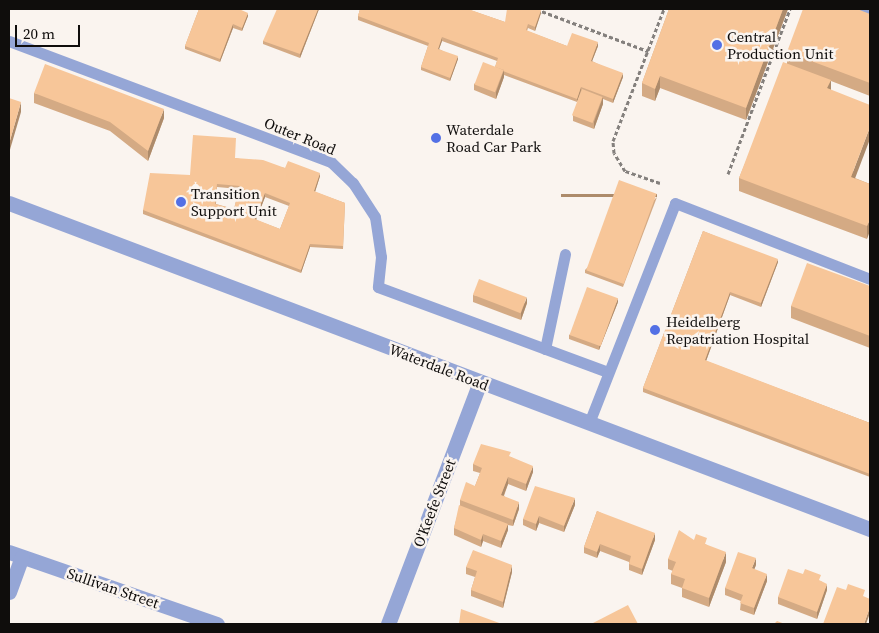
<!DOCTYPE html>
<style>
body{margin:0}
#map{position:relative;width:879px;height:633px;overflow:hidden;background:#faf4ef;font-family:"Source Serif 4",serif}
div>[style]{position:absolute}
.path>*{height:3px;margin-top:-1.5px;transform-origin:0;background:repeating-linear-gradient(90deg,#84807d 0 4px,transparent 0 6.5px)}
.service>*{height:11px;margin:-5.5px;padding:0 5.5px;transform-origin:5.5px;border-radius:5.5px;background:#95a6d6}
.minor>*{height:15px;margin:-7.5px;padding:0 7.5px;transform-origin:7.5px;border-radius:7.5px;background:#95a6d6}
.tertiary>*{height:15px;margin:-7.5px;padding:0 7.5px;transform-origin:7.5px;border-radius:7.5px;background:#95a6d6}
.wall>*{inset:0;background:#d4aa84}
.shaded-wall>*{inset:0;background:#ad8b6b;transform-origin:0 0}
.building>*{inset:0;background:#f7c699;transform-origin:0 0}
.dots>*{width:14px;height:14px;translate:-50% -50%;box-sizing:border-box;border:2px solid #faf4ef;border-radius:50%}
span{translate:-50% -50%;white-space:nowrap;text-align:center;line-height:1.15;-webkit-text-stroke:5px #faf4ef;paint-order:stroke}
.poi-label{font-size:15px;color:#0f0d0c}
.left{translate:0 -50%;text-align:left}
.street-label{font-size:15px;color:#0f0d0c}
.frame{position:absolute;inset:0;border:10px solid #0f0d0c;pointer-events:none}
.scale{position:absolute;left:15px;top:25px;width:65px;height:22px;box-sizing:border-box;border:2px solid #0f0d0c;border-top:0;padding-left:6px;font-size:15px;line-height:18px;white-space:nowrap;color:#0f0d0c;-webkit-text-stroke:4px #faf4ef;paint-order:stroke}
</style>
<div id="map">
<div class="path">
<div style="left:536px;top:9px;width:120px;rotate:20.6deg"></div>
<div style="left:728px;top:174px;width:176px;rotate:-69.4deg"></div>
<div style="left:660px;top:183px;width:37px;rotate:-161deg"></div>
<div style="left:625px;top:171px;width:21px;rotate:-121deg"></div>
<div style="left:614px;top:153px;width:12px;rotate:-95deg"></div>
<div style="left:613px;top:141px;width:142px;rotate:-68.9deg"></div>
</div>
<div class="service">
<div style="left:862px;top:9px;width:9px;rotate:21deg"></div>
<div style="left:9px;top:41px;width:344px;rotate:20.6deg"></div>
<div style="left:331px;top:162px;width:30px;rotate:44deg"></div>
<div style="left:353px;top:183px;width:40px;rotate:57.1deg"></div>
<div style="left:375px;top:217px;width:40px;rotate:81.5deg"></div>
<div style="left:381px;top:257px;width:30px;rotate:96deg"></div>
<div style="left:378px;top:287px;width:245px;rotate:20.3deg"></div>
<div style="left:545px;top:349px;width:97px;rotate:-78.1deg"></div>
<div style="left:589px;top:423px;width:236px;rotate:-68.6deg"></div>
<div style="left:675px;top:203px;width:209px;rotate:21.3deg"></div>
</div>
<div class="minor">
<div style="left:9px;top:552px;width:220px;rotate:19.1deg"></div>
<div style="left:9px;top:592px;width:37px;rotate:-70deg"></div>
<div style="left:388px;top:624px;width:259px;rotate:-69.2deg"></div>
</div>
<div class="tertiary">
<div style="left:9px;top:203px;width:921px;rotate:20.74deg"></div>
</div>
<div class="wall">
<div style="clip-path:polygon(199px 9px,241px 9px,240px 10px,248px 16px,242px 31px,233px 28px,220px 62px,185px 49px,185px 46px)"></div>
<div style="clip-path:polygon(319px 9px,300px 58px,263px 44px,263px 41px)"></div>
<div style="clip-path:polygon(360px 9px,471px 9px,470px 10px,505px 22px,541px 13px,535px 31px,528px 28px,527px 31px,567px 46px,598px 46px,592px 61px,623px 77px,613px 103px,603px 99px,603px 104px,594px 129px,573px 121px,573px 115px,582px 91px,577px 102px,504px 75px,504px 77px,496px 99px,474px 90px,474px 84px,495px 67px,497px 61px,442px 41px,439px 49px,458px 59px,450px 81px,421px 70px,421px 67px,428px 46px,358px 20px,358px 16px)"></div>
<div style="clip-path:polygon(669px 9px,788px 9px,746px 120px,660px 88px,655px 101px,642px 96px,642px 83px)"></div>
<div style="clip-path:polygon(870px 14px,870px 96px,831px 81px,831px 90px,855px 178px,870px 184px,867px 239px,739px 191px,739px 178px,787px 63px,787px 52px)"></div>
<div style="clip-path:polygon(34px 93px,164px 118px,148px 161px,110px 131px,34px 103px)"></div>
<div style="clip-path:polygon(evenodd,235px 158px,285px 168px,320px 176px,315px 192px,345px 203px,343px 249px,310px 247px,301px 273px,143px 214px,143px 210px,190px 175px,235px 158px,217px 187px,239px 189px,234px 209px,216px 204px,217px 187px,235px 158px,265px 197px,289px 206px,280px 229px,256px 220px,265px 197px)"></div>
<div style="clip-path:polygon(657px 197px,623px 287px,585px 273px,585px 270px)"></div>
<div style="clip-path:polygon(703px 231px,778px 262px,761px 307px,730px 295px,706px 361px,870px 423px,870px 477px,643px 392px,643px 388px)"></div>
<div style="clip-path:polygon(870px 286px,870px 348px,791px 318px,791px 306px)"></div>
<div style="clip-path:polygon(473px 295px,527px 303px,521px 320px,473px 302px)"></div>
<div style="clip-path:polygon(618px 302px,599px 350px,569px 339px,569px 335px)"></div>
<div style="clip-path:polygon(511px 457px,533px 472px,526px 491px,508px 484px,504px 496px,519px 509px,513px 526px,508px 525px,508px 530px,501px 548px,483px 541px,481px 547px,454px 535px,454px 528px,460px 506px,460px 500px,475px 486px,480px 473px,473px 471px,473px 464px)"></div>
<div style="clip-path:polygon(575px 505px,564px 532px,539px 523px,536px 531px,523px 525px,523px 519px)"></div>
<div style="clip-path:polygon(597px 511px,655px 540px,642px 575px,629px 570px,629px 562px,600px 551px,597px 558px,584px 553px,584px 547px)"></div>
<div style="clip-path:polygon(694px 540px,707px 545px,726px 562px,709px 607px,682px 597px,682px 588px,671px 584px,671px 574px,673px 571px,668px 569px,668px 559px)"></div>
<div style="clip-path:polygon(756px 565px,754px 569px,767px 581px,754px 615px,740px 610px,741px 601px,725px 595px,725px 588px)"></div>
<div style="clip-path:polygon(466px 567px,512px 572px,503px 608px,471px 596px,471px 590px,475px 577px,466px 574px)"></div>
<div style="clip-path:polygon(821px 581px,827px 590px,817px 619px,778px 604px,778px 597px)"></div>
</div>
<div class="shaded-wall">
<div style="clip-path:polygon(318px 9px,319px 9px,300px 58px,300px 54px)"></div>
<div style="clip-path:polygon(783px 9px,788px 9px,746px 120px,746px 108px)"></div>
<div style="clip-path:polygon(541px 10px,541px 13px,535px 31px,535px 27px)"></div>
<div style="clip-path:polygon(248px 13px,248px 16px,242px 31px,242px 28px)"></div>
<div style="clip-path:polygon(233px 24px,233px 28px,220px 62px,220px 59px)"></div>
<div style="clip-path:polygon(442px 37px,442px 41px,438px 52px,438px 49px)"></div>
<div style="clip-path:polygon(598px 42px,598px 46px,591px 64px,591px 61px)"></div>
<div style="clip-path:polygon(458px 56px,458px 59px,450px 81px,450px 78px)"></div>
<div style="clip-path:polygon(504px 70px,504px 77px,496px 99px,496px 92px)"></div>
<div style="clip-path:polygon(623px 73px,623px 77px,613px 103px,613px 99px)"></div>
<div style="clip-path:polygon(660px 76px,660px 88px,655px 101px,655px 89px)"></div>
<div style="clip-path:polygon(831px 80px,831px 92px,827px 88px)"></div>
<div style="clip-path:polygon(581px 87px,581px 90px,577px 102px,577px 99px)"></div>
<div style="clip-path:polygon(603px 97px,603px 104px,594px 129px,594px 122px)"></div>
<div style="clip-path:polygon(21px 102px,21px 112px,9px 153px,9px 144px)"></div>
<div style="clip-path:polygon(164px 109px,164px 118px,148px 161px,148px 151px)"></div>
<div style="clip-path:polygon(870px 127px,870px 139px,851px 189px,851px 177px)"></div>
<div style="clip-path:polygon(320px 173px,320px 176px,314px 195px,314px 191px)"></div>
<div style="clip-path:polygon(265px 193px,265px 197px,255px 223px,255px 219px)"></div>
<div style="left:657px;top:194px;width:3px;height:96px;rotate:90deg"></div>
<div style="clip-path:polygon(870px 219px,870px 231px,867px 239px,867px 226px)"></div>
<div style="clip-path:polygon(310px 244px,310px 247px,301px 273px,301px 270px)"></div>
<div style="clip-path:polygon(778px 259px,778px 262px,761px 307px,761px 303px)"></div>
<div style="clip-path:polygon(730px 292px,730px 295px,705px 364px,705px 360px)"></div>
<div style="clip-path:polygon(527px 297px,527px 303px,521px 320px,521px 313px)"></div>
<div style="clip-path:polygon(618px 298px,618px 302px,599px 350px,599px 347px)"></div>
<div style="clip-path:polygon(533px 466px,533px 472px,526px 491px,526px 484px)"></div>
<div style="clip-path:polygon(508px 477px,508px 484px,501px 502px,501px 495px)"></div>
<div style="clip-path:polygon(575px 498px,575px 505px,564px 532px,564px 526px)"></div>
<div style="clip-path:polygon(519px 502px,519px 509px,513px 526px,513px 520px)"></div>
<div style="clip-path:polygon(539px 516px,539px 523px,536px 531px,536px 524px)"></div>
<div style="clip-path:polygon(508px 524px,508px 530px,501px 548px,501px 541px)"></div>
<div style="clip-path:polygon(655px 533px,655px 540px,642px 575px,642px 569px)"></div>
<div style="clip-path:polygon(483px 534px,483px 541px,481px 547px,481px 540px)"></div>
<div style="clip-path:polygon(600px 544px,600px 551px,597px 558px,597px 552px)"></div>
<div style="clip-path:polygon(726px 552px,726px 562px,709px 607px,709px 598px)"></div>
<div style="clip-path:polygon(756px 558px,756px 565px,752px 575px,752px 568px)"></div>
<div style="clip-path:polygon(512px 565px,512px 572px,503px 608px,503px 602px)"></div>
<div style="clip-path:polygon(767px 574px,767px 581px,754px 615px,754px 608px)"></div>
<div style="clip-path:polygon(827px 584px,827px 590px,817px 619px,817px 612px)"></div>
<div style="clip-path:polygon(870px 607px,870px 613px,866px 624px,864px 624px)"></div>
</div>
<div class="building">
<div style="clip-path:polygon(199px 9px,239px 9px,248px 13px,242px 28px,233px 24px,220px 59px,185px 46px)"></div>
<div style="clip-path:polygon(277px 9px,318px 9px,300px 54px,263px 41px)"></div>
<div style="clip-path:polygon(360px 9px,468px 9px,505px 22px,507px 9px,539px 9px,541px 10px,535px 27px,528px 24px,526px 30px,567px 46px,572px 33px,598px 42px,591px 61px,623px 73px,613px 99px,581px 87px,577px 99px,503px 71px,504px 70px,495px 67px,498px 58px,442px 37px,438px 49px,458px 56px,450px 78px,421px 67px,429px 43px,358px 16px)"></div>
<div style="clip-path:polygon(669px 9px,783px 9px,746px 108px,660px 76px,655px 89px,642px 83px)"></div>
<div style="clip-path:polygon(803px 9px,857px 9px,870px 14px,870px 83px,787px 52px)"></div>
<div style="left:483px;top:62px;width:22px;height:24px;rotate:21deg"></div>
<div style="clip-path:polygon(783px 62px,831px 80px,827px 88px,870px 105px,870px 127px,851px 177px,870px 184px,870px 219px,867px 226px,739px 178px)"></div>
<div style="clip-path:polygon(45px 64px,164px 109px,148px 151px,110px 122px,34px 93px)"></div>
<div style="left:582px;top:89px;width:22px;height:28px;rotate:21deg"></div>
<div style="clip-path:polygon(9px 98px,21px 102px,9px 144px)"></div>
<div style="clip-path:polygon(evenodd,193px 135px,236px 138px,235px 158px,263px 160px,285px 168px,288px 161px,320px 173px,314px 191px,345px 203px,343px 246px,310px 244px,301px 270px,143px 210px,150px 173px,190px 175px,193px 135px,217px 184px,240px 186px,234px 209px,215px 204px,217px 184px,193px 135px,265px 193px,290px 203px,280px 229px,255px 219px,265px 193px)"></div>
<div style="left:619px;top:180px;width:40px;height:96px;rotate:20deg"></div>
<div style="clip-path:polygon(703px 231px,778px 259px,761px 303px,730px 292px,705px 360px,870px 423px,870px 474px,643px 388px)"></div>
<div style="clip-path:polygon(807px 263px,870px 286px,870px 336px,791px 306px)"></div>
<div style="left:479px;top:279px;width:51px;height:17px;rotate:21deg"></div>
<div style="left:587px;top:287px;width:33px;height:51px;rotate:20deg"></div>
<div style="clip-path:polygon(481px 444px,511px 452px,509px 456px,533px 466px,526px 484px,508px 477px,501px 495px,519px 502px,513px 520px,460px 500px,466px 482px,475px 486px,482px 468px,473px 464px)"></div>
<div style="clip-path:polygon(535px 486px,575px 498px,564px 526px,539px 516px,536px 524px,523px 519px)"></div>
<div style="clip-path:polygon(459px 505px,508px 524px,501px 541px,483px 534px,481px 540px,454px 528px)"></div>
<div style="clip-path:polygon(597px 511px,655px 533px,642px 569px,629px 564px,631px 556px,600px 544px,597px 552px,584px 547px)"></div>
<div style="clip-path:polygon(679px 530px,694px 540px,696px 534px,707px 538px,705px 544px,726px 552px,709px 598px,682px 588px,685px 579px,671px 574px,676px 562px,668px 559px)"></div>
<div style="clip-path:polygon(473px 550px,512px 565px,503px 602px,471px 590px,477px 571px,466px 567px)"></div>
<div style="clip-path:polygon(738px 552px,756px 558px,752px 568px,767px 574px,754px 608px,740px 603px,743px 595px,725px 588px)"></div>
<div style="clip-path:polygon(788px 569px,803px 574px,805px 569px,821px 575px,819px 580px,827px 584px,817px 612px,778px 597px)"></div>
<div style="clip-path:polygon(848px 584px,865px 590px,863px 596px,870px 599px,870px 607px,864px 624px,823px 624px,837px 587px,846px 590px)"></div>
<div style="clip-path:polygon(628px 605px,638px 624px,594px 624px,593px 623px)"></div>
<div style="clip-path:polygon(461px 609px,502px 624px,459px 624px)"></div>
<div style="clip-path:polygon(777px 621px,785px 624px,774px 624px)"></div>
</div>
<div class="dots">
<div style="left:717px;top:45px;background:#5370e5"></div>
<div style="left:436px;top:138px;background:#5370e5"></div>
<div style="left:181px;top:202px;background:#5370e5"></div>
<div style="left:655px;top:330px;background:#5370e5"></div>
</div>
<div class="poi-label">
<span class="left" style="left:727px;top:45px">Central<br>Production Unit</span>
<span class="left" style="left:446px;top:138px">Waterdale<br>Road Car Park</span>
<span class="left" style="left:191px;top:202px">Transition<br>Support Unit</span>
<span class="left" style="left:666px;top:330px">Heidelberg<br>Repatriation Hospital</span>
</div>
<div class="street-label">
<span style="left:300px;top:136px;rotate:22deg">Outer Road</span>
<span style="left:439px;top:367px;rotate:21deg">Waterdale Road</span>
<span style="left:434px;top:503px;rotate:-69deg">O'Keefe Street</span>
<span style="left:113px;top:588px;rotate:19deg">Sullivan Street</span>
</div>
<div class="frame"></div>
<div class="scale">20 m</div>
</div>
